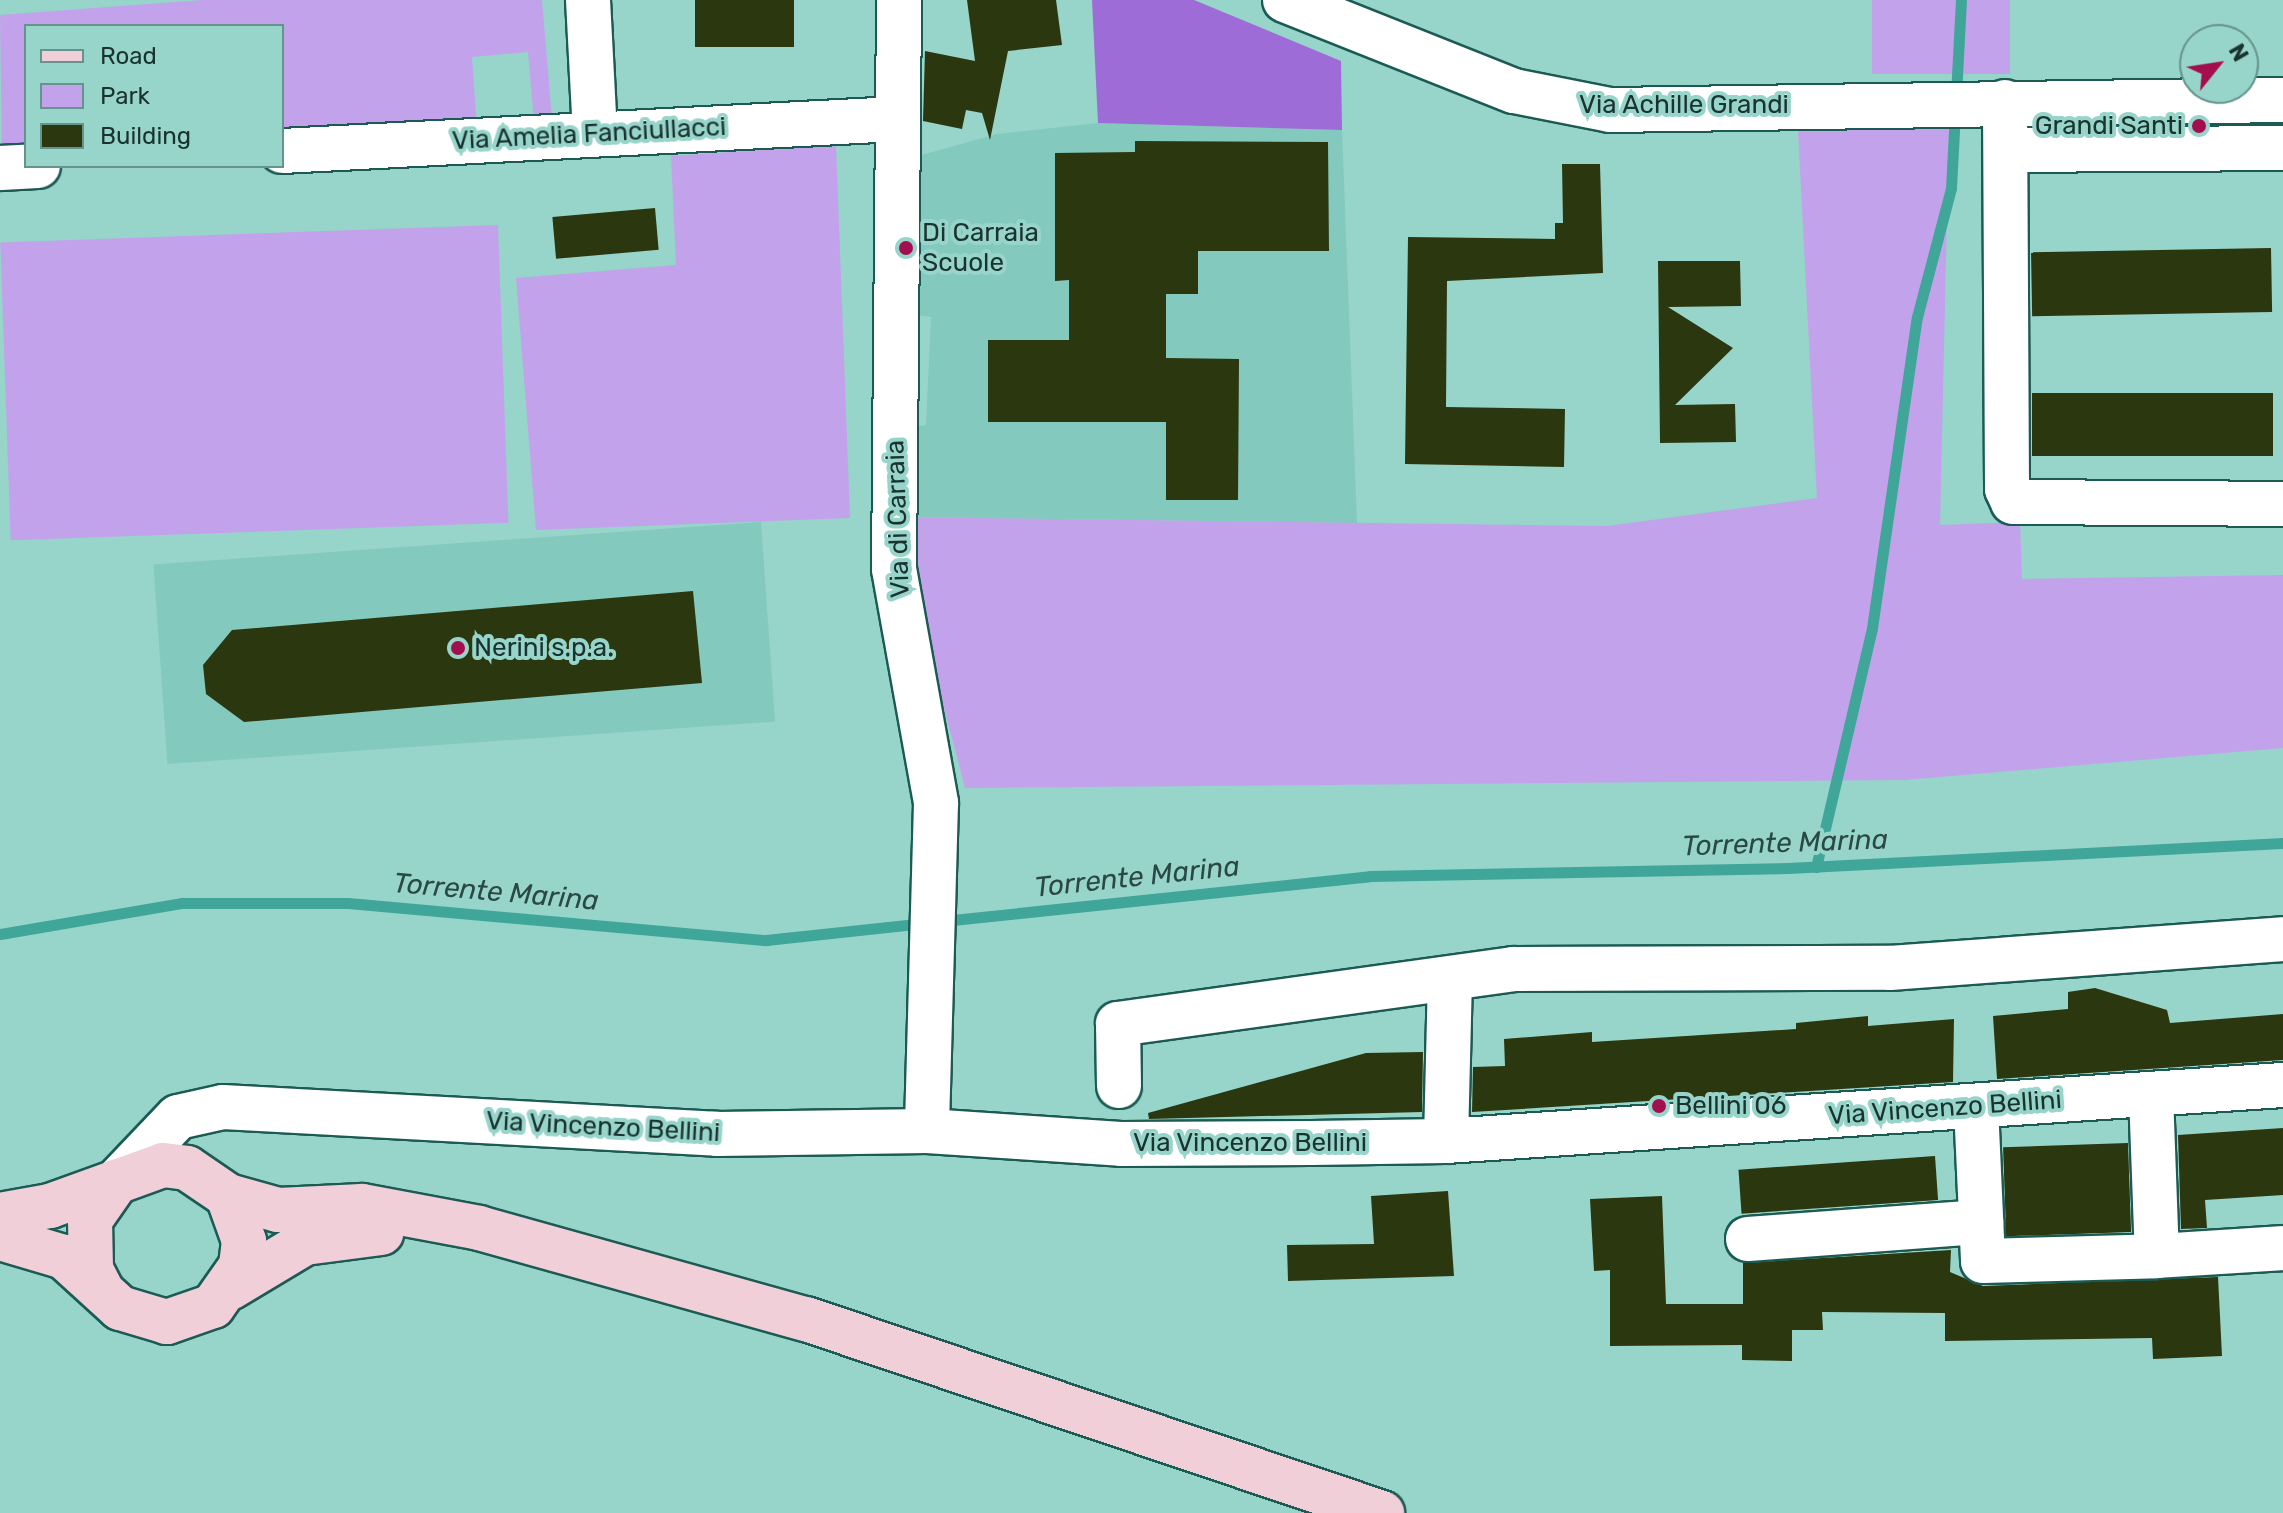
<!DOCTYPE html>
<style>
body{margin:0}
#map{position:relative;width:2283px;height:1513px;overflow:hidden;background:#97d4ca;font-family:Rubik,sans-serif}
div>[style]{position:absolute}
.built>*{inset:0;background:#83c9be;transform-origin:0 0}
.green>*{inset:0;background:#c2a2eb;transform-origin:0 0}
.forest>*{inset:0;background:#9e6cd7}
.stream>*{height:11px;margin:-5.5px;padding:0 5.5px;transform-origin:5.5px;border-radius:5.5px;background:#3fa699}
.building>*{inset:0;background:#2b370e;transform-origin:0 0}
.roads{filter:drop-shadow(2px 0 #1c5b54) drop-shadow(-2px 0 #1c5b54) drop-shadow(0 2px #1c5b54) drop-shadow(0 -2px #1c5b54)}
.minor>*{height:44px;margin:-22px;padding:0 22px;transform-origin:22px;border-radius:22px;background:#fff}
.secondary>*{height:44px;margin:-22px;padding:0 22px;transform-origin:22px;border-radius:22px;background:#f1cfd9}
.dots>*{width:22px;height:22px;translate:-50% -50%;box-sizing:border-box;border:4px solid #97d4ca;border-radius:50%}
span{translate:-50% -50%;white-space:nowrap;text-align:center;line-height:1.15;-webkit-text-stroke:8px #97d4ca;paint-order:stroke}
.street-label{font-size:26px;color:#19332f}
.poi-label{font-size:26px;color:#19332f}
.right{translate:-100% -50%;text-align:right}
.left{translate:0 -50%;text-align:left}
.water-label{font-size:28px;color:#2a4944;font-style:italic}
.legend{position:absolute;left:24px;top:24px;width:260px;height:144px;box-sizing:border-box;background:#97d4ca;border:2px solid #65948c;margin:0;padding:10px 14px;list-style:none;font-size:24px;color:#19332f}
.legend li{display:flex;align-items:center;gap:16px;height:40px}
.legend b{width:40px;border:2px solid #65948c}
.north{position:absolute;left:2179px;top:24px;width:80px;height:80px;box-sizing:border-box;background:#97d4ca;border:2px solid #65948c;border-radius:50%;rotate:60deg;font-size:22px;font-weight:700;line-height:32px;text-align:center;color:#19332f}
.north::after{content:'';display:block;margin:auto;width:28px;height:36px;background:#a30f4e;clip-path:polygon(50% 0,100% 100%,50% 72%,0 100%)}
</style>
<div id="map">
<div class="built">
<div style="clip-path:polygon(1098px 123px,1342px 130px,1357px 523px,911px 517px,908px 427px,926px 425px,931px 317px,908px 314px,911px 158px,997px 134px)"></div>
<div style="left:761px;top:522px;width:200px;height:609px;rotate:86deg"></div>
</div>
<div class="green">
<div style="clip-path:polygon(202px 0,542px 0,552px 120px,534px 122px,528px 52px,472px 57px,477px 129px,282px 143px,282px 26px,26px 26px,26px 163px,2px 164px,0 15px)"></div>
<div style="left:1872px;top:0;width:138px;height:74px"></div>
<div style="clip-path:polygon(1949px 124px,1940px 525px,2020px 522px,2022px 579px,2283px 575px,2283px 748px,1904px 780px,965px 788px,894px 517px,1607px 526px,1817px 498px,1798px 131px)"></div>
<div style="clip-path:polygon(836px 145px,850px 518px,536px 530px,516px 278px,676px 265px,671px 156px)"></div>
<div style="left:498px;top:225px;width:298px;height:498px;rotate:88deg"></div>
</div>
<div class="forest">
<div style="clip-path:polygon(1092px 0,1194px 0,1341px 61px,1342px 130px,1098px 123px)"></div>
</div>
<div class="stream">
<div style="left:1956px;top:95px;width:95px;rotate:-87deg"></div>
<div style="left:1816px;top:867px;width:245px;rotate:-76.8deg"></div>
<div style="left:1872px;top:628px;width:314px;rotate:-81.8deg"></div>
<div style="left:1917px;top:317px;width:133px;rotate:-75.2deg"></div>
<div style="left:1951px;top:188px;width:76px;rotate:-87deg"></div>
<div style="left:943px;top:921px;width:429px;rotate:-6deg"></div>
<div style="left:1370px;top:876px;width:418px;rotate:-1.1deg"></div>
<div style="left:1788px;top:868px;width:496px;rotate:-2.9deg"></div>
<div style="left:0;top:934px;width:185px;rotate:-9.7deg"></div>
<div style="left:182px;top:903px;width:166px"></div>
<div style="left:348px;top:903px;width:420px;rotate:5.1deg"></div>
<div style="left:766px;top:940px;width:161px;rotate:-6.1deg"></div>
</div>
<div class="building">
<div style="left:695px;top:0;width:99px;height:47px"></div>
<div style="clip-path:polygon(967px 0,1056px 0,1062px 45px,1008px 51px,990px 140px,982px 113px,966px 110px,962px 129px,923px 121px,925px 51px,975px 61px)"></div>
<div style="clip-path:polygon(1135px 141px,1328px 142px,1329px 251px,1198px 251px,1198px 294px,1166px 294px,1166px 358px,1239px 359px,1238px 500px,1166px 500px,1166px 422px,988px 422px,988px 340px,1069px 340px,1069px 280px,1055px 281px,1055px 153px,1135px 152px)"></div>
<div style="clip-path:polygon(1562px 164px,1600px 164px,1603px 273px,1447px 281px,1446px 407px,1565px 409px,1564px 467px,1405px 464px,1408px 237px,1555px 239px,1555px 223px,1563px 223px)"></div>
<div style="left:655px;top:208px;width:42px;height:103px;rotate:85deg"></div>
<div style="left:2271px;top:248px;width:64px;height:240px;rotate:89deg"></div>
<div style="clip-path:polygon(1658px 261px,1740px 261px,1741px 306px,1668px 307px,1733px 348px,1675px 405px,1735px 404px,1736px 442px,1660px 443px)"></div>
<div style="left:2273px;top:393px;width:63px;height:241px;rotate:90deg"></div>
<div style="clip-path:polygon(693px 591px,702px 683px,244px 722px,206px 694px,203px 665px,232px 630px)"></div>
<div style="clip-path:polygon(2095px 988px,2167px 1010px,2170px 1023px,2283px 1014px,2283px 1060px,1997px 1079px,1993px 1016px,2068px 1009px,2068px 992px)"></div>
<div style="clip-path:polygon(1868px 1016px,1868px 1026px,1954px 1019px,1953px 1082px,1472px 1112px,1473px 1067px,1505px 1066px,1504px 1039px,1592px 1032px,1592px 1042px,1796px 1029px,1796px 1023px)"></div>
<div style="clip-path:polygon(1423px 1052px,1422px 1112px,1149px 1119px,1148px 1113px,1366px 1053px)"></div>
<div style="clip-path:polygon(2283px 1128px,2283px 1195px,2205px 1200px,2207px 1228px,2181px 1229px,2178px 1135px)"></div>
<div style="left:2128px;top:1143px;width:89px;height:125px;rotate:88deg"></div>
<div style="left:1935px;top:1156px;width:44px;height:197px;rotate:86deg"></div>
<div style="clip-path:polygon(1448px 1191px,1454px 1276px,1288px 1281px,1287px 1245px,1374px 1244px,1371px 1196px)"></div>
<div style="clip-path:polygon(1662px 1196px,1666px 1304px,1743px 1304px,1743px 1263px,1951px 1250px,1950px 1272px,1983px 1286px,2218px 1277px,2222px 1356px,2153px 1359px,2152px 1338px,1945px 1341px,1945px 1313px,1822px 1312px,1823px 1330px,1792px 1330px,1792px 1361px,1742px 1360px,1742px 1345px,1610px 1346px,1610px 1270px,1594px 1271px,1590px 1199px)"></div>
</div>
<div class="roads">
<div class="minor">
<div style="left:588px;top:0;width:132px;rotate:87deg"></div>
<div style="left:899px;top:0;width:569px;rotate:90.5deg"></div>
<div style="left:894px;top:569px;width:238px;rotate:79.8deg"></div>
<div style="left:936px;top:803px;width:328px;rotate:91.6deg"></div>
<div style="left:1285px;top:0;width:246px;rotate:21.7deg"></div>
<div style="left:1514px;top:91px;width:98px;rotate:11.2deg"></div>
<div style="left:1610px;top:110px;width:673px;rotate:-0.85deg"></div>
<div style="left:2005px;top:102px;width:387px;rotate:89.7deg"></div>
<div style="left:2007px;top:489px;width:14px;rotate:65deg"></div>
<div style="left:2013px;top:502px;width:270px;rotate:0.4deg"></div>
<div style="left:2006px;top:150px;width:277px;rotate:-0.4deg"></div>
<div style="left:282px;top:151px;width:615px;rotate:-2.98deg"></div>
<div style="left:0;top:168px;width:38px;rotate:-3deg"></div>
<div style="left:1119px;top:1086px;width:62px;rotate:-90.9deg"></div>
<div style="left:1118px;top:1024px;width:399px;rotate:-7.9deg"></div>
<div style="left:1513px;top:969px;width:377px;rotate:-0.2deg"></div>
<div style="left:1890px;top:968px;width:394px;rotate:-4.2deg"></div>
<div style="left:2151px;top:1094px;width:162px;rotate:87.9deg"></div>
<div style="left:2157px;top:1256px;width:126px;rotate:-3.6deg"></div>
<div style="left:1976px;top:1106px;width:155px;rotate:87.4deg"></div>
<div style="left:1983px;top:1261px;width:174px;rotate:-1.6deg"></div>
<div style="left:1446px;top:1141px;width:161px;rotate:-88.6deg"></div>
<div style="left:117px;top:1181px;width:88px;rotate:-46.4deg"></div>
<div style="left:178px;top:1117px;width:46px;rotate:-12.5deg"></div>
<div style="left:223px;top:1107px;width:495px;rotate:3.1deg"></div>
<div style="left:717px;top:1134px;width:210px;rotate:-0.8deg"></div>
<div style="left:927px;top:1131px;width:194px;rotate:3.8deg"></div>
<div style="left:1121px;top:1144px;width:190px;rotate:-0.3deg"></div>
<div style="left:1311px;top:1143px;width:135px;rotate:-0.8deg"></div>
<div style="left:1446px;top:1141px;width:839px;rotate:-3.83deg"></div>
<div style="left:1748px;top:1239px;width:234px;rotate:-4.2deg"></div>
</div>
<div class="secondary">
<div style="left:228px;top:1196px;width:52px;rotate:15.6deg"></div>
<div style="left:278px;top:1210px;width:84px;rotate:-2.7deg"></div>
<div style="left:362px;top:1206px;width:119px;rotate:10.6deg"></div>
<div style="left:479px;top:1228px;width:339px;rotate:15.6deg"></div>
<div style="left:806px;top:1319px;width:608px;rotate:18.61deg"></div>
<div style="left:0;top:1215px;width:51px;rotate:-10.2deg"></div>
<div style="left:50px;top:1206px;width:120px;rotate:-19.9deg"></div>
<div style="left:163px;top:1165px;width:24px;rotate:7deg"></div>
<div style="left:187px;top:1168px;width:50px;rotate:34.3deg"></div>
<div style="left:228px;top:1196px;width:48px;rotate:70.4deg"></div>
<div style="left:244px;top:1241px;width:25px;rotate:97deg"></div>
<div style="left:241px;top:1266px;width:49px;rotate:125deg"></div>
<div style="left:213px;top:1306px;width:49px;rotate:160.8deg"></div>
<div style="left:167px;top:1322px;width:49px;rotate:-163.4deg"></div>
<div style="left:120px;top:1308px;width:76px;rotate:-137.7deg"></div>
<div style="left:64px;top:1257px;width:67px;rotate:-163.5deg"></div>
<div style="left:230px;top:1288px;width:87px;rotate:-31deg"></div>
<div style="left:305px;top:1243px;width:77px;rotate:-7.5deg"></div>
<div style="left:102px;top:1291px;width:25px;rotate:-117deg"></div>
<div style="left:91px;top:1269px;width:49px;rotate:-91.2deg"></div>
<div style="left:90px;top:1220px;width:47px;rotate:-55.3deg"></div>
</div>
</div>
<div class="dots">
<div style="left:2199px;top:126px;background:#a30f4e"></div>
<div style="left:906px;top:248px;background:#a30f4e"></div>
<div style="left:458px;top:648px;background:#a30f4e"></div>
<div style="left:1659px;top:1106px;background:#a30f4e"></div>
</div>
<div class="street-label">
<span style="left:1684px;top:105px">Via Achille Grandi</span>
<span style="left:589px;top:134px;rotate:-3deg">Via Amelia Fanciullacci</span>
<span style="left:898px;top:519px;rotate:-92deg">Via di Carraia</span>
<span style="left:1945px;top:1108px;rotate:-4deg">Via Vincenzo Bellini</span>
<span style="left:603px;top:1127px;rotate:3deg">Via Vincenzo Bellini</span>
<span style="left:1250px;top:1143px">Via Vincenzo Bellini</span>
</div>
<div class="poi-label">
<span class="right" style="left:2183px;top:126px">Grandi Santi</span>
<span class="left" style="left:922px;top:248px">Di Carraia<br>Scuole</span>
<span class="left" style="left:474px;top:648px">Nerini s.p.a.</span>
<span class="left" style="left:1675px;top:1106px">Bellini 06</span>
</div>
<div class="water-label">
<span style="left:1785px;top:843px;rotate:-2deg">Torrente Marina</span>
<span style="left:1137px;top:877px;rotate:-6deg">Torrente Marina</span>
<span style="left:496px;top:892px;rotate:5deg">Torrente Marina</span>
</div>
<ul class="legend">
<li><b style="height:10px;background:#f1cfd9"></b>Road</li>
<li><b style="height:22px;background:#c2a2eb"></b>Park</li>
<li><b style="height:22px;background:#2b370e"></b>Building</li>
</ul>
<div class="north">N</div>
</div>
